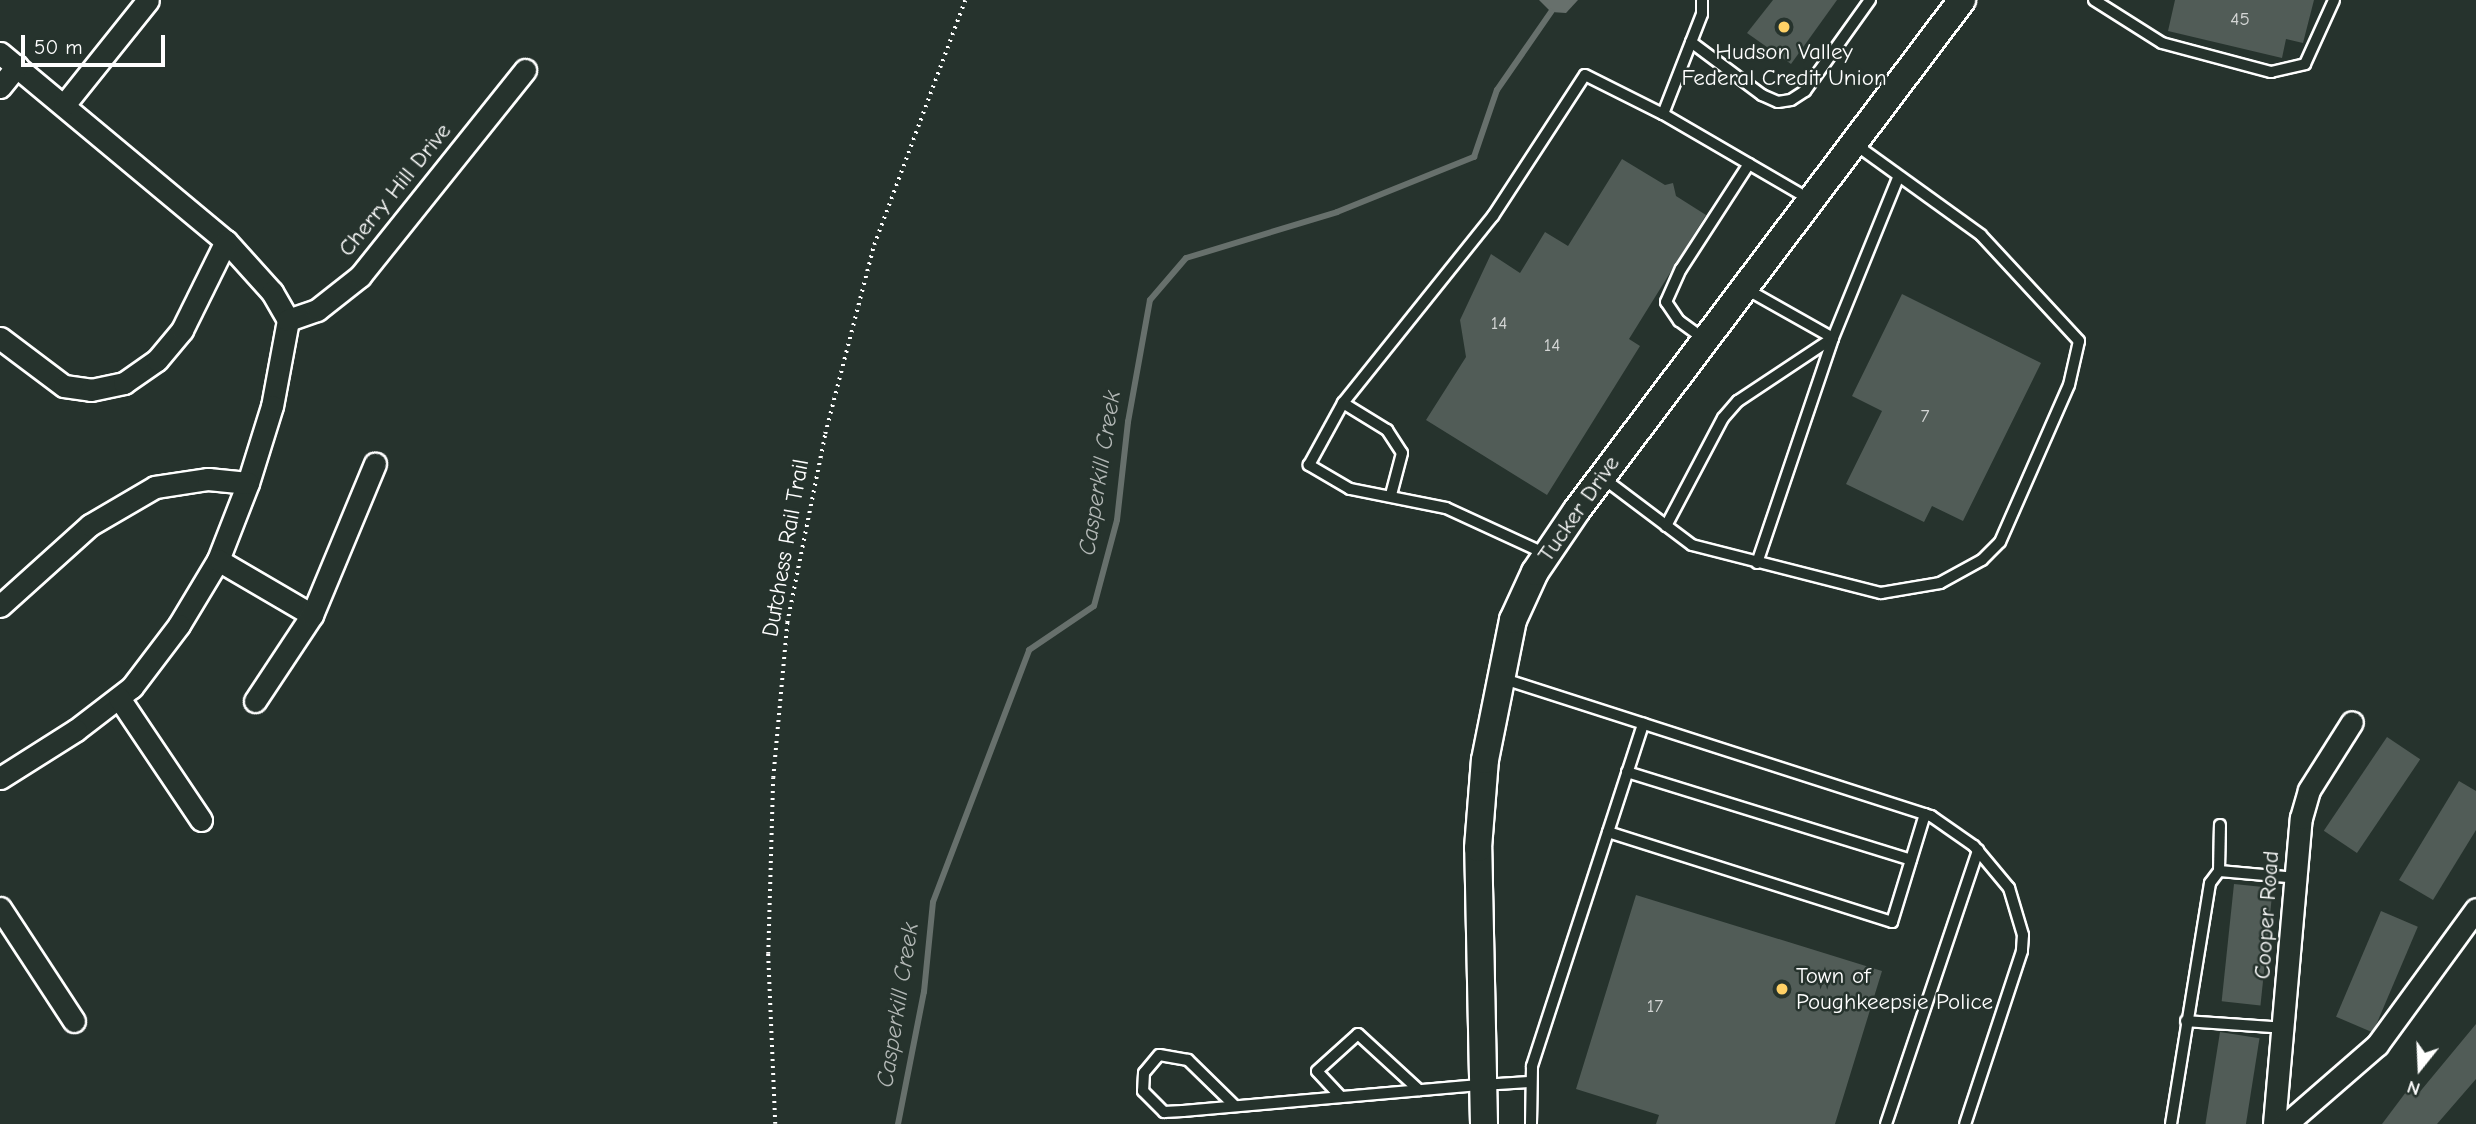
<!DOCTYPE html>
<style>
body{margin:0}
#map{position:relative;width:2476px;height:1124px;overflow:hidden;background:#26332d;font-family:"Comic Neue",sans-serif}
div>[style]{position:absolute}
.water>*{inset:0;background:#67706c}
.stream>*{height:6px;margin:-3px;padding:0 3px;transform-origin:3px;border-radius:3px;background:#67706c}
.building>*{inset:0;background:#515c57;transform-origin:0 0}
.path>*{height:3.5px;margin-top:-1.75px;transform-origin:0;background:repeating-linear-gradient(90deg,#fff 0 2px,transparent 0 7px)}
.roads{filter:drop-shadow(2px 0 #fff) drop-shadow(-2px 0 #fff) drop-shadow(0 2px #fff) drop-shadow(0 -2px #fff)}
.service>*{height:10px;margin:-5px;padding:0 5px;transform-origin:5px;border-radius:5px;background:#26332d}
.minor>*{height:21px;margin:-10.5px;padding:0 10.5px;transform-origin:10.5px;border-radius:10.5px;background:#26332d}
.tertiary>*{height:26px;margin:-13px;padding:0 13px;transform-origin:13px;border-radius:13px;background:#26332d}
.dots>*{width:19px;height:19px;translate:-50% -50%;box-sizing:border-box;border:4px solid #26332d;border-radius:50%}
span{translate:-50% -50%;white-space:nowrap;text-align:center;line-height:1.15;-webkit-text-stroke:5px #26332d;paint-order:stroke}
.number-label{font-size:19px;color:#d4d6d5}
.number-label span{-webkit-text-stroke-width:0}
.poi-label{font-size:23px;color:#fff}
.left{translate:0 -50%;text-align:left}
.street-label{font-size:23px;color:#fff}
.water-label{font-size:24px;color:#b3b8b6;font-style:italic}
.north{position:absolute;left:2385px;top:1033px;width:70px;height:70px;-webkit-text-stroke:5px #26332d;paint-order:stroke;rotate:198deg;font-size:19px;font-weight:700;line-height:28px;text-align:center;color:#fff}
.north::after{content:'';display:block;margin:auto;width:24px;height:32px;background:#fff;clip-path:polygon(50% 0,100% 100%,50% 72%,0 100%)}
.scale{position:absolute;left:21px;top:35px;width:144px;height:32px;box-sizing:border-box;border:4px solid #fff;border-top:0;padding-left:9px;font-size:21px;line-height:24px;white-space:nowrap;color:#fff;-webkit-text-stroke:5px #26332d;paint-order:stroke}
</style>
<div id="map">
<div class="water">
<div style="clip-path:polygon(1539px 0,1578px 0,1566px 13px,1551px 12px)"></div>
</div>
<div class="stream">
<div style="left:898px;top:1124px;width:135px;rotate:-78.9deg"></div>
<div style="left:924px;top:992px;width:90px;rotate:-84.3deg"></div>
<div style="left:933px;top:902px;width:270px;rotate:-69.1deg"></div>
<div style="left:1029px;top:650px;width:78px;rotate:-34.1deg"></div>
<div style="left:1094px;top:606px;width:89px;rotate:-75deg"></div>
<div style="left:1117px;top:520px;width:99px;rotate:-83.6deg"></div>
<div style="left:1128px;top:422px;width:124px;rotate:-79.8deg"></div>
<div style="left:1150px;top:300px;width:55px;rotate:-49.4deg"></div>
<div style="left:1186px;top:258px;width:158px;rotate:-16.9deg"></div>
<div style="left:1337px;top:212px;width:148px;rotate:-21.9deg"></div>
<div style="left:1474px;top:157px;width:71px;rotate:-71.1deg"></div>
<div style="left:1497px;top:90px;width:95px;rotate:-55.3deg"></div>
</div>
<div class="building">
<div style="clip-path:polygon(1773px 0,1837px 0,1791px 64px,1747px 33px)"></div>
<div style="clip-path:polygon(2175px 0,2314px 0,2303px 43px,2286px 39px,2282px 58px,2168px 31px)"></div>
<div style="clip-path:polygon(1622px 159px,1665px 185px,1673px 183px,1676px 196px,1706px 215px,1629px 339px,1640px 346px,1547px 495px,1426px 420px,1466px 357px,1460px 320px,1491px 254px,1520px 273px,1545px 232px,1568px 246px)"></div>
<div style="clip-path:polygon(1902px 294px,2041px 363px,1963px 521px,1932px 506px,1924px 522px,1846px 484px,1882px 411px,1852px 396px)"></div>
<div style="left:2387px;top:737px;width:40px;height:113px;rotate:34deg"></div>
<div style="clip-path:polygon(2459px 781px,2476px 791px,2476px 830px,2433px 900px,2399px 880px)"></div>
<div style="left:2234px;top:884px;width:39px;height:118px;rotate:6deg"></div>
<div style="clip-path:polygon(1636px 895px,1882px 971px,1835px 1124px,1656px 1124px,1659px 1115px,1576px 1089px)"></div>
<div style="left:2381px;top:911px;width:40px;height:115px;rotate:23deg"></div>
<div style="clip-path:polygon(2476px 1024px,2476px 1079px,2437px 1124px,2382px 1124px,2409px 1088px,2418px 1094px)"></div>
<div style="left:2220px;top:1032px;width:40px;height:93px;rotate:9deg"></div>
</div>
<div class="path">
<div style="left:775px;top:1124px;width:170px;rotate:-92.4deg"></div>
<div style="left:768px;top:954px;width:176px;rotate:-88.4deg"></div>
<div style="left:773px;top:778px;width:156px;rotate:-84.8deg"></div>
<div style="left:787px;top:623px;width:193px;rotate:-78.6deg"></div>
<div style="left:825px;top:434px;width:195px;rotate:-75.5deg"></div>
<div style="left:874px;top:245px;width:261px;rotate:-69.6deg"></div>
</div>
<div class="roads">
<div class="service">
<div style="left:2094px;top:0;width:80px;rotate:32.3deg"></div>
<div style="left:2162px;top:43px;width:113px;rotate:14.9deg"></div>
<div style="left:2271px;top:72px;width:35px;rotate:-13deg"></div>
<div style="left:2305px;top:64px;width:70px;rotate:-65.6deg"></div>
<div style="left:1691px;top:42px;width:89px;rotate:36.7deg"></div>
<div style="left:1762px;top:95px;width:17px;rotate:24deg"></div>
<div style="left:1778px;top:102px;width:13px;rotate:-9deg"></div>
<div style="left:1791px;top:100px;width:17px;rotate:-33deg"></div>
<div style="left:1805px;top:91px;width:112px;rotate:-54.5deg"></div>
<div style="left:1663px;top:114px;width:107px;rotate:-68.7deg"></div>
<div style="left:1702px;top:14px;width:14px;rotate:-90deg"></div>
<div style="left:1704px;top:339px;width:31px;rotate:-144deg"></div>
<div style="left:1679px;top:321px;width:23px;rotate:-124deg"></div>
<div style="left:1666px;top:302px;width:36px;rotate:-66deg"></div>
<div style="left:1681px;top:269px;width:125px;rotate:-57.1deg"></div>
<div style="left:1343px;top:403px;width:52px;rotate:31.5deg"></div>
<div style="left:1387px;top:430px;width:27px;rotate:57deg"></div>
<div style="left:1402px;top:453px;width:43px;rotate:104.7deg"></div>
<div style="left:1603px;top:478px;width:111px;rotate:37deg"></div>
<div style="left:1692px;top:545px;width:195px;rotate:14.3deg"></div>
<div style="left:1881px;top:593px;width:60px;rotate:-9.6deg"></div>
<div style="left:1940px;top:583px;width:48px;rotate:-28.7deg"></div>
<div style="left:1982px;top:560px;width:25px;rotate:-45deg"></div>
<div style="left:2000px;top:542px;width:171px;rotate:-66.3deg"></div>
<div style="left:2069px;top:385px;width:45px;rotate:-77.2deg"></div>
<div style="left:2079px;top:341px;width:144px;rotate:-132.8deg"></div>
<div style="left:1981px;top:235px;width:155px;rotate:-144.2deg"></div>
<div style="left:1666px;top:526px;width:122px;rotate:-62.2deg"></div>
<div style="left:1723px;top:418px;width:23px;rotate:-49deg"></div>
<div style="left:1738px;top:401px;width:114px;rotate:-33.6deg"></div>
<div style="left:1833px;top:338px;width:100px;rotate:-150.6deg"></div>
<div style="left:1546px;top:554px;width:110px;rotate:-155.3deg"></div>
<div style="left:1446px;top:508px;width:98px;rotate:-168.8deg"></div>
<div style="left:1350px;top:489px;width:48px;rotate:-149.7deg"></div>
<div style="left:1309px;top:465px;width:71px;rotate:-61.3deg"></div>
<div style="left:1343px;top:403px;width:240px;rotate:-51.3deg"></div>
<div style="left:1493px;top:216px;width:168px;rotate:-56.9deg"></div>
<div style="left:1585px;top:75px;width:87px;rotate:26.6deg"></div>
<div style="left:1663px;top:114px;width:169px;rotate:30.2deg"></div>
<div style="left:1757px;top:563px;width:237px;rotate:-71.3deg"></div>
<div style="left:1833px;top:338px;width:173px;rotate:-67.9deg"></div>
<div style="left:1501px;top:678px;width:452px;rotate:17.8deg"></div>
<div style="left:1931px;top:816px;width:52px;rotate:34.9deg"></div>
<div style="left:1974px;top:846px;width:55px;rotate:50.2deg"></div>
<div style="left:2009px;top:888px;width:49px;rotate:73.4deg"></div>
<div style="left:2023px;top:935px;width:16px;rotate:94deg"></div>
<div style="left:2022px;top:951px;width:182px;rotate:108.2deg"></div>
<div style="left:1627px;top:772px;width:297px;rotate:17.2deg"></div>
<div style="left:1608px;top:832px;width:298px;rotate:17.6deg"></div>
<div style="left:1892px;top:922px;width:113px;rotate:-73deg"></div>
<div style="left:2219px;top:871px;width:46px;rotate:-88.8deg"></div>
<div style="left:2186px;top:1021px;width:99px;rotate:4deg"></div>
<div style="left:1341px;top:1097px;width:35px;rotate:-133deg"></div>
<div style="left:1317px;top:1071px;width:55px;rotate:-42.1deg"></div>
<div style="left:1358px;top:1034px;width:83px;rotate:42.6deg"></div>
<div style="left:1235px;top:1106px;width:66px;rotate:-135.6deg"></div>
<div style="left:1188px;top:1060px;width:29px;rotate:-170deg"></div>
<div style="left:1159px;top:1055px;width:23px;rotate:130deg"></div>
<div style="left:1144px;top:1073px;width:18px;rotate:93deg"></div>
<div style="left:1143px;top:1091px;width:30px;rotate:45deg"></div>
<div style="left:1164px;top:1112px;width:19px;rotate:-3deg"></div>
<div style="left:1183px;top:1111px;width:300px;rotate:-5deg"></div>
<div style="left:1482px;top:1085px;width:47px;rotate:-3.7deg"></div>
<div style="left:1531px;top:1124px;width:58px;rotate:-89deg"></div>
<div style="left:1532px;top:1066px;width:360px;rotate:-72deg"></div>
<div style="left:1886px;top:1124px;width:289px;rotate:-71.4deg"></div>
<div style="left:2171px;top:1124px;width:244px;rotate:-80.8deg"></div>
<div style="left:2210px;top:883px;width:15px;rotate:-53deg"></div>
<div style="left:2219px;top:871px;width:78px;rotate:5.1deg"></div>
</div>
<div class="minor">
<div style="left:0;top:53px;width:294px;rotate:39.8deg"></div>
<div style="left:226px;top:241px;width:69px;rotate:48deg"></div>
<div style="left:272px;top:292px;width:32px;rotate:60deg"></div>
<div style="left:288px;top:320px;width:87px;rotate:100.5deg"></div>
<div style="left:272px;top:406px;width:81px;rotate:107.3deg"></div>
<div style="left:248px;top:483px;width:83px;rotate:111.3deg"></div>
<div style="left:218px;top:560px;width:76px;rotate:121deg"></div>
<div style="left:179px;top:625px;width:78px;rotate:127.2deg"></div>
<div style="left:132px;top:687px;width:71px;rotate:142.5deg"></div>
<div style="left:76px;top:730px;width:90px;rotate:147.7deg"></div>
<div style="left:0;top:87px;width:27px;rotate:-51deg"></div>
<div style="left:64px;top:105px;width:134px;rotate:-51.3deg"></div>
<div style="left:288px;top:320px;width:31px;rotate:-19deg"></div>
<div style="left:317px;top:310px;width:55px;rotate:-38.3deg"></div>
<div style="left:360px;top:276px;width:264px;rotate:-51.3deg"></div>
<div style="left:0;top:338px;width:80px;rotate:36.9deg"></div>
<div style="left:64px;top:386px;width:27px;rotate:8deg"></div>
<div style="left:91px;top:390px;width:34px;rotate:-12deg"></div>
<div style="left:124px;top:383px;width:40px;rotate:-34.9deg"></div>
<div style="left:157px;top:360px;width:39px;rotate:-50deg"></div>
<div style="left:182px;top:330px;width:99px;rotate:-63.7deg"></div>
<div style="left:218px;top:560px;width:109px;rotate:30.3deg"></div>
<div style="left:0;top:606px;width:121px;rotate:-42deg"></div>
<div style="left:90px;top:525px;width:75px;rotate:-30.3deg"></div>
<div style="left:155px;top:487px;width:54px;rotate:-8.6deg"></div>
<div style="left:208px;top:479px;width:40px;rotate:5.7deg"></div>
<div style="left:119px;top:698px;width:147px;rotate:56.1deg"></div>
<div style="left:255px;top:701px;width:103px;rotate:-56.5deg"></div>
<div style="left:312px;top:615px;width:164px;rotate:-67.4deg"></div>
<div style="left:0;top:908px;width:135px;rotate:56.8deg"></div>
<div style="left:2274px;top:1124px;width:307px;rotate:-85deg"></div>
<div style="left:2301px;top:818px;width:29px;rotate:-74deg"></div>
<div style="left:2309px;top:790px;width:80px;rotate:-57.7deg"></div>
<div style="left:2286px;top:1124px;width:121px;rotate:-41deg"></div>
<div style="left:2377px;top:1045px;width:168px;rotate:-53.9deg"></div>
</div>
<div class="tertiary">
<div style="left:1484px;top:1124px;width:276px;rotate:-91.2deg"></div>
<div style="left:1478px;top:848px;width:88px;rotate:-85.5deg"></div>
<div style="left:1485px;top:760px;width:143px;rotate:-78.7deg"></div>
<div style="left:1513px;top:620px;width:53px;rotate:-65.4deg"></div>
<div style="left:1535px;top:572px;width:75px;rotate:-55.9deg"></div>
<div style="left:1577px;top:510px;width:639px;rotate:-52.95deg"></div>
</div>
</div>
<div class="dots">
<div style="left:1784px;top:27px;background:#ffd166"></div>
<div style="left:1782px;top:989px;background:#ffd166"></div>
</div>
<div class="number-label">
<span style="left:2240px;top:20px">45</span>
<span style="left:1499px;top:324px">14</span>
<span style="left:1552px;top:346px">14</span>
<span style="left:1925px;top:417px">7</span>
<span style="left:1655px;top:1007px">17</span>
</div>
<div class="poi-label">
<span style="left:1784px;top:65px">Hudson Valley<br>Federal Credit Union</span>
<span class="left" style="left:1796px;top:989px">Town of<br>Poughkeepsie Police</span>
</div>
<div class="street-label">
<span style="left:395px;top:190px;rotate:-51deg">Cherry Hill Drive</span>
<span style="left:1579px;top:509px;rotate:-55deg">Tucker Drive</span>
<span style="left:786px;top:548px;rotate:-80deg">Dutchess Rail Trail</span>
<span style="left:2267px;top:915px;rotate:-86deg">Cooper Road</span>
</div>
<div class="water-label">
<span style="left:1100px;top:473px;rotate:-81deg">Casperkill Creek</span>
<span style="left:898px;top:1005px;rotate:-81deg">Casperkill Creek</span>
</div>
<div class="north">N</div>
<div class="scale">50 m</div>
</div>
